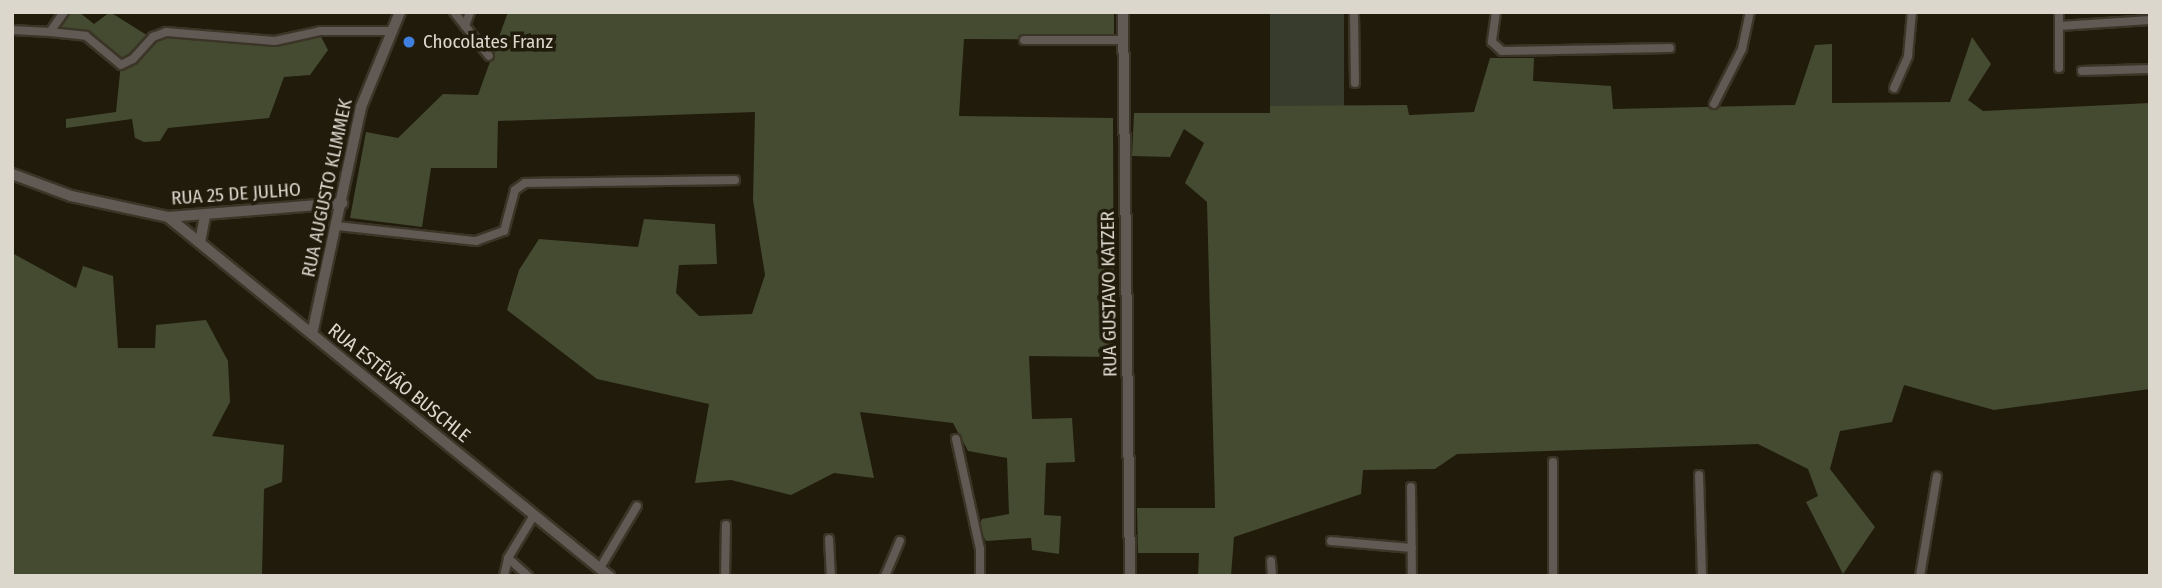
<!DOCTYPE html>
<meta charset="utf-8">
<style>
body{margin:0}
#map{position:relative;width:2162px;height:588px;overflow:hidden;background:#211b0c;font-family:"Fira Sans Condensed",sans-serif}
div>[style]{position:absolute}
.green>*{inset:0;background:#383c2c;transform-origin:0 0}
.forest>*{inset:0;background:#444b30}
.roads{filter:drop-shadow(2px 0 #3b3527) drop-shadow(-2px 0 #3b3527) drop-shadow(0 2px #3b3527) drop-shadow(0 -2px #3b3527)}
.minor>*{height:8px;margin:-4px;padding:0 4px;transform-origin:4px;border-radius:4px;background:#605954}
.tertiary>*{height:10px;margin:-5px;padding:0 5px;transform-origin:5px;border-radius:5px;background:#605954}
.dots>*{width:19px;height:19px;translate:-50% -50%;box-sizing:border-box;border:4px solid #211b0c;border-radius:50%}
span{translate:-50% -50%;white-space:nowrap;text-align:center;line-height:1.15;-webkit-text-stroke:7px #211b0c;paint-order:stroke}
.poi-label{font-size:19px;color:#dbd7cd}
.left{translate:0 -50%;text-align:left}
.street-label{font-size:19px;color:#dbd7cd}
.frame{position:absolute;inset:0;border:14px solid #dbd7cd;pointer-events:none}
</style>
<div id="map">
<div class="green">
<div style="left:1270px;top:12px;width:74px;height:94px"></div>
</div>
<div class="forest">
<div style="clip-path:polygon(67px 12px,79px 12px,94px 24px,110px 12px,153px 39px,160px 35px,260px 43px,319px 33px,328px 50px,310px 75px,284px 77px,269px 118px,168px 128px,160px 141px,144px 142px,135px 138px,132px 119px,66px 128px,66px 119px,116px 112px,121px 63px,109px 48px,87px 33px,54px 30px)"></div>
<div style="clip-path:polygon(508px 12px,1114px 12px,1114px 40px,964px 39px,959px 116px,1113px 118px,1114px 357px,1029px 356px,1032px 419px,1072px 418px,1075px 462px,1046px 463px,1044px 515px,1061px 516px,1059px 554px,1032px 550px,1031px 538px,986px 541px,978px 527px,982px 519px,1009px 514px,1007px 458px,968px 451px,953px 423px,860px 412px,874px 478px,834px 473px,791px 495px,731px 480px,695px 483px,709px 404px,597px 379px,507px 310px,519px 270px,539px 239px,638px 247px,644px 219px,715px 224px,717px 264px,679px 265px,676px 293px,699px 316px,752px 314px,765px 275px,753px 200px,755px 112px,498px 121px,497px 168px,431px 168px,422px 227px,350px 218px,366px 132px,398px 138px,443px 94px,478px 95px)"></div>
<div style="clip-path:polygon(1972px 37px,1991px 64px,1968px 100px,1983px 111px,2150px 103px,2150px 389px,1994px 410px,1904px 385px,1892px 422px,1840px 431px,1830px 469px,1875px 527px,1843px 574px,1806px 502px,1818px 496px,1808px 469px,1758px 444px,1457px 454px,1435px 469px,1363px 470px,1361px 494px,1234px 537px,1231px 576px,1198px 576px,1199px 553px,1138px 553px,1137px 508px,1215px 508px,1207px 202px,1185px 183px,1204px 143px,1184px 129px,1170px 157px,1132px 156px,1134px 113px,1270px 113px,1270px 106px,1407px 105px,1409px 115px,1474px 112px,1490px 58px,1534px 58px,1533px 81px,1611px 86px,1613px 109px,1795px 105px,1815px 45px,1832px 44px,1832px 103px,1950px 102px)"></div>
<div style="clip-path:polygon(12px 253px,76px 288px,83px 266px,113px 276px,118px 348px,155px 348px,156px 325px,206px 320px,228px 361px,230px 402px,212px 436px,284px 445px,282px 482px,264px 489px,262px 576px,12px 576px)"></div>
</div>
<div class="roads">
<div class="minor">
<div style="left:454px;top:12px;width:56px;rotate:51.5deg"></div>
<div style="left:1354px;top:12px;width:71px;rotate:89.2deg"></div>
<div style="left:1496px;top:12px;width:30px;rotate:98deg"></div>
<div style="left:1492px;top:42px;width:13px;rotate:42deg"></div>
<div style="left:1502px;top:51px;width:168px;rotate:-1deg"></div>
<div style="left:2059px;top:12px;width:14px;rotate:90deg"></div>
<div style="left:2059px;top:26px;width:91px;rotate:-3.8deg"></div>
<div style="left:465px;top:26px;width:15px;rotate:-70deg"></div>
<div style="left:12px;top:30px;width:38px;rotate:3deg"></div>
<div style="left:50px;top:32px;width:24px;rotate:-55deg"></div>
<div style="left:50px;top:32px;width:36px;rotate:6deg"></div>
<div style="left:86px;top:36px;width:45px;rotate:39.6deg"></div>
<div style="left:121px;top:65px;width:13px;rotate:-27deg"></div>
<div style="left:133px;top:59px;width:30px;rotate:-48deg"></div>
<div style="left:153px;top:37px;width:14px;rotate:-21deg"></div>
<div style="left:166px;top:32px;width:109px;rotate:4.7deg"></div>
<div style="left:275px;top:41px;width:46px;rotate:-12.5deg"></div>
<div style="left:320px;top:31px;width:73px"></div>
<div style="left:1024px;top:40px;width:99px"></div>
<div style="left:2059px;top:68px;width:42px;rotate:-90deg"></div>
<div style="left:2082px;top:71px;width:68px;rotate:-1.7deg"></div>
<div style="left:1894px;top:88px;width:35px;rotate:-66deg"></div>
<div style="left:1908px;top:56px;width:44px;rotate:-84.8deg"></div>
<div style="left:1714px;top:104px;width:62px;rotate:-63deg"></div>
<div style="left:1742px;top:49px;width:38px;rotate:-78deg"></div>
<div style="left:337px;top:226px;width:140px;rotate:6.2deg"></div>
<div style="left:476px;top:241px;width:30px;rotate:-20deg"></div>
<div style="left:504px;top:231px;width:42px;rotate:-75deg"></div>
<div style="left:515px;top:190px;width:12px;rotate:-35deg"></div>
<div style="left:525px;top:183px;width:210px;rotate:-0.8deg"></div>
<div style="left:956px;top:439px;width:113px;rotate:77.7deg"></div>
<div style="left:980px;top:549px;width:27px;rotate:90deg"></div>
<div style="left:1553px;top:462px;width:114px;rotate:90deg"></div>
<div style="left:1699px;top:475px;width:101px;rotate:88.3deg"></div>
<div style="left:1411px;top:487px;width:89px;rotate:89.4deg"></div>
<div style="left:829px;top:539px;width:37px;rotate:87deg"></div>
<div style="left:1331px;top:541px;width:81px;rotate:4.9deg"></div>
<div style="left:1271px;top:561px;width:15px;rotate:86deg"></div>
<div style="left:600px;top:568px;width:72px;rotate:-59.2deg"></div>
<div style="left:504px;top:576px;width:18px;rotate:-77deg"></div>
<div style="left:528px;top:576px;width:27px;rotate:-138deg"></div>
<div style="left:508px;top:558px;width:50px;rotate:-58.8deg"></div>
<div style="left:725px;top:576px;width:51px;rotate:-88.9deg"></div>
<div style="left:885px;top:576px;width:38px;rotate:-67deg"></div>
<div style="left:1920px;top:576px;width:101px;rotate:-80.4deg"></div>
</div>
<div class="tertiary">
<div style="left:1123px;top:12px;width:564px;rotate:89.29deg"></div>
<div style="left:12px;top:174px;width:63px;rotate:20.4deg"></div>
<div style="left:71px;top:196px;width:99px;rotate:12.2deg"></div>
<div style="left:168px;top:217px;width:175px;rotate:-4.6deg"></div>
<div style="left:168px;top:217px;width:569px;rotate:39.15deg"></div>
<div style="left:200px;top:242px;width:25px;rotate:-79deg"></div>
<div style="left:312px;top:334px;width:232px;rotate:-77.8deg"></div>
<div style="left:361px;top:107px;width:103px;rotate:-67.7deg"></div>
</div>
</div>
<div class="dots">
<div style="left:409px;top:42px;background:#3f7fe0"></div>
</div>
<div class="poi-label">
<span class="left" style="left:423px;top:42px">Chocolates Franz</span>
</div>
<div class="street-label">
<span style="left:327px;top:188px;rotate:-78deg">RUA AUGUSTO KLIMMEK</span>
<span style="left:236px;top:194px;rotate:-4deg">RUA 25 DE JULHO</span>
<span style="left:1109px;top:294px;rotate:-91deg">RUA GUSTAVO KATZER</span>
<span style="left:399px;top:383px;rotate:39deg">RUA ESTÊVÃO BUSCHLE</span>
</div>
<div class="frame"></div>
</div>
